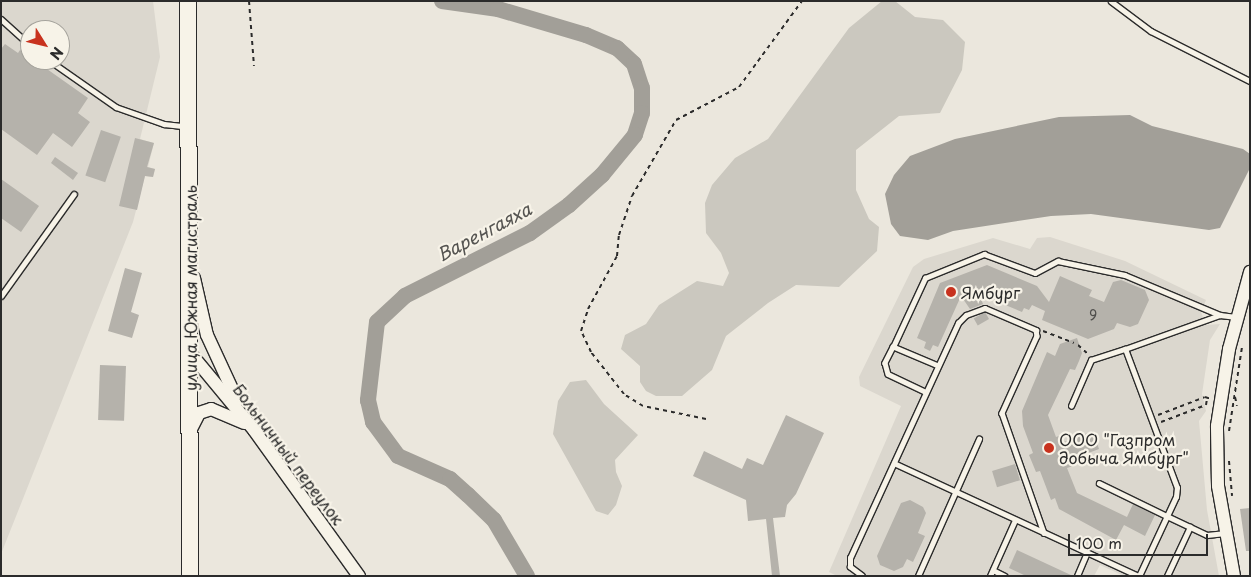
<!DOCTYPE html>
<meta charset="utf-8">
<style>
body{margin:0}
#map{position:relative;width:1251px;height:577px;overflow:hidden;background:#ebe7dd;font-family:"Playpen Sans",sans-serif}
div>[style]{position:absolute}
.built>*{inset:0;background:#dbd7ce}
.green>*{inset:0;background:#cbc8bf}
.water>*{inset:0;background:#a29f98}
.river>*{height:16px;margin:-8px;padding:0 8px;transform-origin:8px;border-radius:8px;background:#a29f98}
.building>*{inset:0;background:#b5b2ab;transform-origin:0 0}
.path>*{height:2px;margin-top:-1px;transform-origin:0;background:repeating-linear-gradient(90deg,#2b2b2b 0 4px,transparent 0 8px)}
.roads{filter:drop-shadow(1px 0 #2b2b2b) drop-shadow(-1px 0 #2b2b2b) drop-shadow(0 1px #2b2b2b) drop-shadow(0 -1px #2b2b2b)}
.lane>*{height:4.5px;margin:-2.25px;padding:0 2.25px;transform-origin:2.25px;border-radius:2.25px;background:#f7f3e8}
.secondary>*{height:12px;margin:-6px;padding:0 6px;transform-origin:6px;border-radius:6px;background:#f7f3e8}
.highway>*{height:16px;margin:-8px;padding:0 8px;transform-origin:8px;border-radius:8px;background:#f7f3e8}
.dots>*{width:14px;height:14px;translate:-50% -50%;box-sizing:border-box;border:2px solid #f7f3e8;border-radius:50%}
span{translate:-50% -50%;white-space:nowrap;text-align:center;line-height:1.15;-webkit-text-stroke:4.5px #f7f3e8;paint-order:stroke}
.number-label{font-size:14px;color:#4e4d4b}
.number-label span{-webkit-text-stroke-width:0}
.street-label{font-size:16px;color:#2b2b2b}
.poi-label{font-size:16px;color:#2b2b2b}
.left{translate:0 -50%;text-align:left}
.water-label{font-size:18px;color:#555451;font-style:italic}
.frame{position:absolute;inset:0;border:2px solid #2b2b2b;pointer-events:none}
.north{position:absolute;left:20px;top:20px;width:50px;height:50px;box-sizing:border-box;background:#f7f3e8;border:1px solid #a5a39c;border-radius:50%;rotate:126deg;font-size:14px;font-weight:700;line-height:20px;text-align:center;color:#2b2b2b}
.north::after{content:'';display:block;margin:auto;width:18px;height:22px;background:#c8321e;clip-path:polygon(50% 0,100% 100%,50% 72%,0 100%)}
.scale{position:absolute;left:1068px;top:534px;width:140px;height:22px;box-sizing:border-box;border:2px solid #2b2b2b;border-top:0;padding-left:6px;font-size:15px;line-height:18px;white-space:nowrap;color:#2b2b2b;-webkit-text-stroke:4px #f7f3e8;paint-order:stroke}
</style>
<div id="map">
<div class="built">
<div style="clip-path:polygon(evenodd,1px 1px,153px 1px,160px 57px,140px 139px,154px 143px,148px 167px,155px 169px,153px 177px,145px 176px,133px 222px,1px 554px,1px 1px,30px 30px,60px 30px,60px 60px,30px 60px,30px 30px)"></div>
<div style="clip-path:polygon(1050px 237px,1125px 261px,1206px 300px,1201px 312px,1206px 325px,1220px 324px,1210px 340px,1202px 394px,1206px 411px,1199px 421px,1207px 510px,1219px 576px,1124px 576px,1100px 565px,1094px 576px,837px 576px,829px 572px,901px 406px,860px 386px,859px 377px,913px 267px,924px 259px,993px 238px,1030px 249px,1037px 238px)"></div>
</div>
<div class="green">
<div style="clip-path:polygon(882px 1px,895px 1px,915px 17px,943px 20px,965px 42px,962px 70px,940px 113px,899px 116px,856px 150px,856px 190px,869px 219px,879px 227px,877px 251px,839px 287px,796px 285px,768px 303px,726px 336px,712px 370px,682px 396px,656px 396px,646px 391px,640px 382px,640px 366px,621px 349px,625px 335px,646px 324px,659px 305px,697px 281px,723px 286px,729px 273px,721px 253px,706px 233px,705px 203px,712px 185px,735px 158px,768px 139px,849px 28px)"></div>
<div style="clip-path:polygon(586px 380px,604px 404px,638px 435px,615px 460px,616px 472px,622px 486px,616px 505px,608px 515px,596px 511px,553px 434px,558px 401px,570px 382px)"></div>
</div>
<div class="water">
<div style="clip-path:polygon(1130px 115px,1152px 126px,1243px 149px,1250px 154px,1250px 168px,1220px 228px,1209px 230px,1091px 214px,1051px 216px,953px 231px,928px 240px,900px 236px,891px 224px,885px 194px,894px 175px,910px 156px,955px 139px,1059px 117px)"></div>
</div>
<div class="river">
<div style="left:442px;top:1px;width:57px;rotate:8.1deg"></div>
<div style="left:498px;top:9px;width:92px;rotate:16.5deg"></div>
<div style="left:586px;top:35px;width:34px;rotate:23deg"></div>
<div style="left:617px;top:48px;width:23px;rotate:43deg"></div>
<div style="left:634px;top:64px;width:25px;rotate:72deg"></div>
<div style="left:642px;top:88px;width:25px;rotate:90deg"></div>
<div style="left:642px;top:113px;width:23px;rotate:108deg"></div>
<div style="left:635px;top:135px;width:52px;rotate:129.5deg"></div>
<div style="left:602px;top:175px;width:45px;rotate:137.7deg"></div>
<div style="left:569px;top:205px;width:48px;rotate:144.3deg"></div>
<div style="left:530px;top:233px;width:140px;rotate:153.3deg"></div>
<div style="left:405px;top:296px;width:38px;rotate:137deg"></div>
<div style="left:377px;top:322px;width:79px;rotate:96.6deg"></div>
<div style="left:368px;top:400px;width:23px;rotate:77deg"></div>
<div style="left:373px;top:422px;width:42px;rotate:53.7deg"></div>
<div style="left:398px;top:456px;width:57px;rotate:23.9deg"></div>
<div style="left:450px;top:479px;width:24px;rotate:42deg"></div>
<div style="left:468px;top:495px;width:36px;rotate:44deg"></div>
<div style="left:494px;top:520px;width:65px;rotate:59.5deg"></div>
</div>
<div class="building">
<div style="clip-path:polygon(5px 44px,18px 53px,20px 50px,88px 98px,78px 113px,90px 122px,72px 147px,53px 133px,37px 155px,1px 129px,1px 49px)"></div>
<div style="left:101px;top:130px;width:21px;height:48px;rotate:19deg"></div>
<div style="clip-path:polygon(135px 138px,154px 143px,147px 167px,155px 169px,153px 177px,145px 176px,137px 210px,119px 206px)"></div>
<div style="clip-path:polygon(55px 157px,78px 173px,73px 180px,51px 163px)"></div>
<div style="clip-path:polygon(1px 179px,39px 206px,21px 232px,1px 218px)"></div>
<div style="clip-path:polygon(987px 265px,1037px 286px,1049px 302px,1060px 276px,1092px 290px,1089px 296px,1104px 302px,1113px 282px,1121px 280px,1145px 290px,1149px 300px,1138px 324px,1130px 327px,1117px 323px,1114px 329px,1088px 339px,1042px 320px,1045px 311px,1032px 305px,1029px 310px,1024px 308px,1022px 312px,979px 294px,983px 304px,970px 309px,961px 296px,938px 347px,933px 345px,930px 351px,924px 348px,926px 342px,917px 338px,940px 283px)"></div>
<div style="clip-path:polygon(125px 268px,142px 273px,131px 312px,139px 315px,132px 338px,108px 331px)"></div>
<div style="left:985px;top:312px;width:8px;height:13px;rotate:60deg"></div>
<div style="clip-path:polygon(1077px 338px,1082px 353px,1079px 361px,1075px 370px,1070px 369px,1048px 415px,1056px 437px,1062px 435px,1064px 442px,1093px 431px,1099px 449px,1070px 460px,1073px 466px,1067px 468px,1077px 493px,1127px 517px,1133px 504px,1155px 515px,1145px 536px,1124px 525px,1116px 540px,1059px 509px,1055px 498px,1051px 500px,1040px 471px,1036px 472px,1029px 455px,1033px 453px,1023px 426px,1022px 411px,1047px 352px,1055px 356px,1060px 344px)"></div>
<div style="left:100px;top:365px;width:26px;height:55px;rotate:2deg"></div>
<div style="clip-path:polygon(786px 415px,824px 433px,796px 494px,787px 505px,785px 517px,773px 518px,780px 576px,772px 576px,766px 519px,748px 521px,746px 500px,693px 476px,704px 451px,742px 469px,747px 458px,763px 465px)"></div>
<div style="left:1015px;top:464px;width:17px;height:24px;rotate:73deg"></div>
<div style="clip-path:polygon(910px 500px,923px 507px,926px 513px,918px 533px,925px 536px,913px 562px,907px 559px,903px 567px,894px 571px,880px 565px,877px 556px,901px 503px)"></div>
<div style="clip-path:polygon(1250px 508px,1250px 551px,1246px 551px,1240px 509px)"></div>
<div style="clip-path:polygon(1017px 550px,1073px 576px,1026px 576px,1009px 568px)"></div>
</div>
<div class="path">
<div style="left:249px;top:1px;width:65px;rotate:85.6deg"></div>
<div style="left:1043px;top:331px;width:33px;rotate:21deg"></div>
<div style="left:1078px;top:345px;width:13px;rotate:42deg"></div>
<div style="left:1235px;top:397px;width:9px;rotate:77deg"></div>
<div style="left:1158px;top:415px;width:50px;rotate:-21deg"></div>
<div style="left:1205px;top:397px;width:6px;rotate:18deg"></div>
<div style="left:706px;top:419px;width:64px;rotate:-168.3deg"></div>
<div style="left:643px;top:406px;width:22px;rotate:-148deg"></div>
<div style="left:624px;top:394px;width:53px;rotate:-128.2deg"></div>
<div style="left:591px;top:352px;width:23px;rotate:-115deg"></div>
<div style="left:581px;top:331px;width:23px;rotate:-72deg"></div>
<div style="left:588px;top:309px;width:60px;rotate:-61.3deg"></div>
<div style="left:617px;top:256px;width:21px;rotate:-85deg"></div>
<div style="left:619px;top:235px;width:41px;rotate:-71.6deg"></div>
<div style="left:632px;top:196px;width:88px;rotate:-59.9deg"></div>
<div style="left:676px;top:120px;width:71px;rotate:-27.6deg"></div>
<div style="left:739px;top:87px;width:107px;rotate:-53.8deg"></div>
<div style="left:1161px;top:422px;width:48px;rotate:-20.7deg"></div>
<div style="left:1206px;top:405px;width:6px;rotate:-81deg"></div>
<div style="left:1229px;top:431px;width:85px;rotate:-81.2deg"></div>
<div style="left:1229px;top:461px;width:35px;rotate:85deg"></div>
</div>
<div class="roads">
<div class="lane">
<div style="left:1111px;top:1px;width:50px;rotate:36.9deg"></div>
<div style="left:1151px;top:31px;width:111px;rotate:26.8deg"></div>
<div style="left:1px;top:19px;width:39px;rotate:42deg"></div>
<div style="left:49px;top:60px;width:82px;rotate:35deg"></div>
<div style="left:116px;top:107px;width:51px;rotate:19.5deg"></div>
<div style="left:164px;top:124px;width:20px;rotate:6deg"></div>
<div style="left:1px;top:296px;width:125px;rotate:-54.4deg"></div>
<div style="left:893px;top:347px;width:18px;rotate:117deg"></div>
<div style="left:885px;top:363px;width:11px;rotate:75deg"></div>
<div style="left:888px;top:374px;width:42px;rotate:25.3deg"></div>
<div style="left:938px;top:366px;width:49px;rotate:-157.1deg"></div>
<div style="left:893px;top:347px;width:76px;rotate:-65.1deg"></div>
<div style="left:925px;top:278px;width:64px;rotate:-22.1deg"></div>
<div style="left:984px;top:254px;width:54px;rotate:20.4deg"></div>
<div style="left:1035px;top:273px;width:26px;rotate:-28deg"></div>
<div style="left:1058px;top:261px;width:68px;rotate:11.8deg"></div>
<div style="left:1125px;top:275px;width:103px;rotate:22.8deg"></div>
<div style="left:1220px;top:315px;width:16px;rotate:7deg"></div>
<div style="left:1071px;top:406px;width:50px;rotate:-66.5deg"></div>
<div style="left:1091px;top:360px;width:36px;rotate:-18deg"></div>
<div style="left:894px;top:463px;width:269px;rotate:24.8deg"></div>
<div style="left:1099px;top:483px;width:76px;rotate:25.9deg"></div>
<div style="left:1167px;top:516px;width:21px;rotate:-65deg"></div>
<div style="left:1176px;top:497px;width:9px;rotate:-84deg"></div>
<div style="left:1177px;top:488px;width:148px;rotate:-110.5deg"></div>
<div style="left:1125px;top:349px;width:101px;rotate:-19.7deg"></div>
<div style="left:993px;top:570px;width:13px;rotate:27deg"></div>
<div style="left:862px;top:576px;width:15px;rotate:-143deg"></div>
<div style="left:850px;top:567px;width:9px;rotate:-90deg"></div>
<div style="left:850px;top:558px;width:259px;rotate:-65.3deg"></div>
<div style="left:958px;top:323px;width:11px;rotate:-45deg"></div>
<div style="left:966px;top:315px;width:20px;rotate:-20deg"></div>
<div style="left:985px;top:308px;width:56px;rotate:23.3deg"></div>
<div style="left:1036px;top:330px;width:6px;rotate:81deg"></div>
<div style="left:1037px;top:336px;width:85px;rotate:114.4deg"></div>
<div style="left:1002px;top:413px;width:127px;rotate:70.7deg"></div>
<div style="left:918px;top:576px;width:150px;rotate:-66deg"></div>
<div style="left:990px;top:576px;width:61px;rotate:-65.9deg"></div>
<div style="left:1077px;top:576px;width:25px;rotate:-67deg"></div>
<div style="left:1139px;top:576px;width:66px;rotate:-65deg"></div>
<div style="left:1167px;top:516px;width:44px;rotate:25.4deg"></div>
<div style="left:1207px;top:535px;width:18px;rotate:-6deg"></div>
<div style="left:1167px;top:576px;width:54px;rotate:-64.9deg"></div>
</div>
<div class="secondary">
<div style="left:194px;top:278px;width:58px;rotate:77.2deg"></div>
<div style="left:207px;top:335px;width:72px;rotate:65.2deg"></div>
<div style="left:191px;top:354px;width:99px;rotate:50.3deg"></div>
<div style="left:254px;top:430px;width:180px;rotate:54.3deg"></div>
<div style="left:191px;top:429px;width:18px;rotate:-63deg"></div>
<div style="left:199px;top:413px;width:13px;rotate:-18deg"></div>
<div style="left:211px;top:409px;width:36px;rotate:23deg"></div>
<div style="left:1234px;top:576px;width:91px;rotate:-100.1deg"></div>
<div style="left:1218px;top:486px;width:60px;rotate:-91deg"></div>
<div style="left:1217px;top:426px;width:78px;rotate:-81.1deg"></div>
<div style="left:1229px;top:349px;width:80px;rotate:-74.7deg"></div>
</div>
<div class="highway">
<div style="left:188px;top:1px;width:575px;rotate:89.8deg"></div>
</div>
</div>
<div class="dots">
<div style="left:951px;top:292px;background:#c8321e"></div>
<div style="left:1049px;top:448px;background:#c8321e"></div>
</div>
<div class="number-label">
<span style="left:1093px;top:315px">9</span>
</div>
<div class="street-label">
<span style="left:190px;top:288px;rotate:-90deg">улица Южная магистраль</span>
<span style="left:289px;top:454px;rotate:53deg">Больничный переулок</span>
</div>
<div class="poi-label">
<span class="left" style="left:961px;top:292px">Ямбург</span>
<span class="left" style="left:1059px;top:448px">ООО "Газпром<br>добыча Ямбург"</span>
</div>
<div class="water-label">
<span style="left:484px;top:232px;rotate:-28deg">Варенгаяха</span>
</div>
<div class="frame"></div>
<div class="north">N</div>
<div class="scale">100 m</div>
</div>
